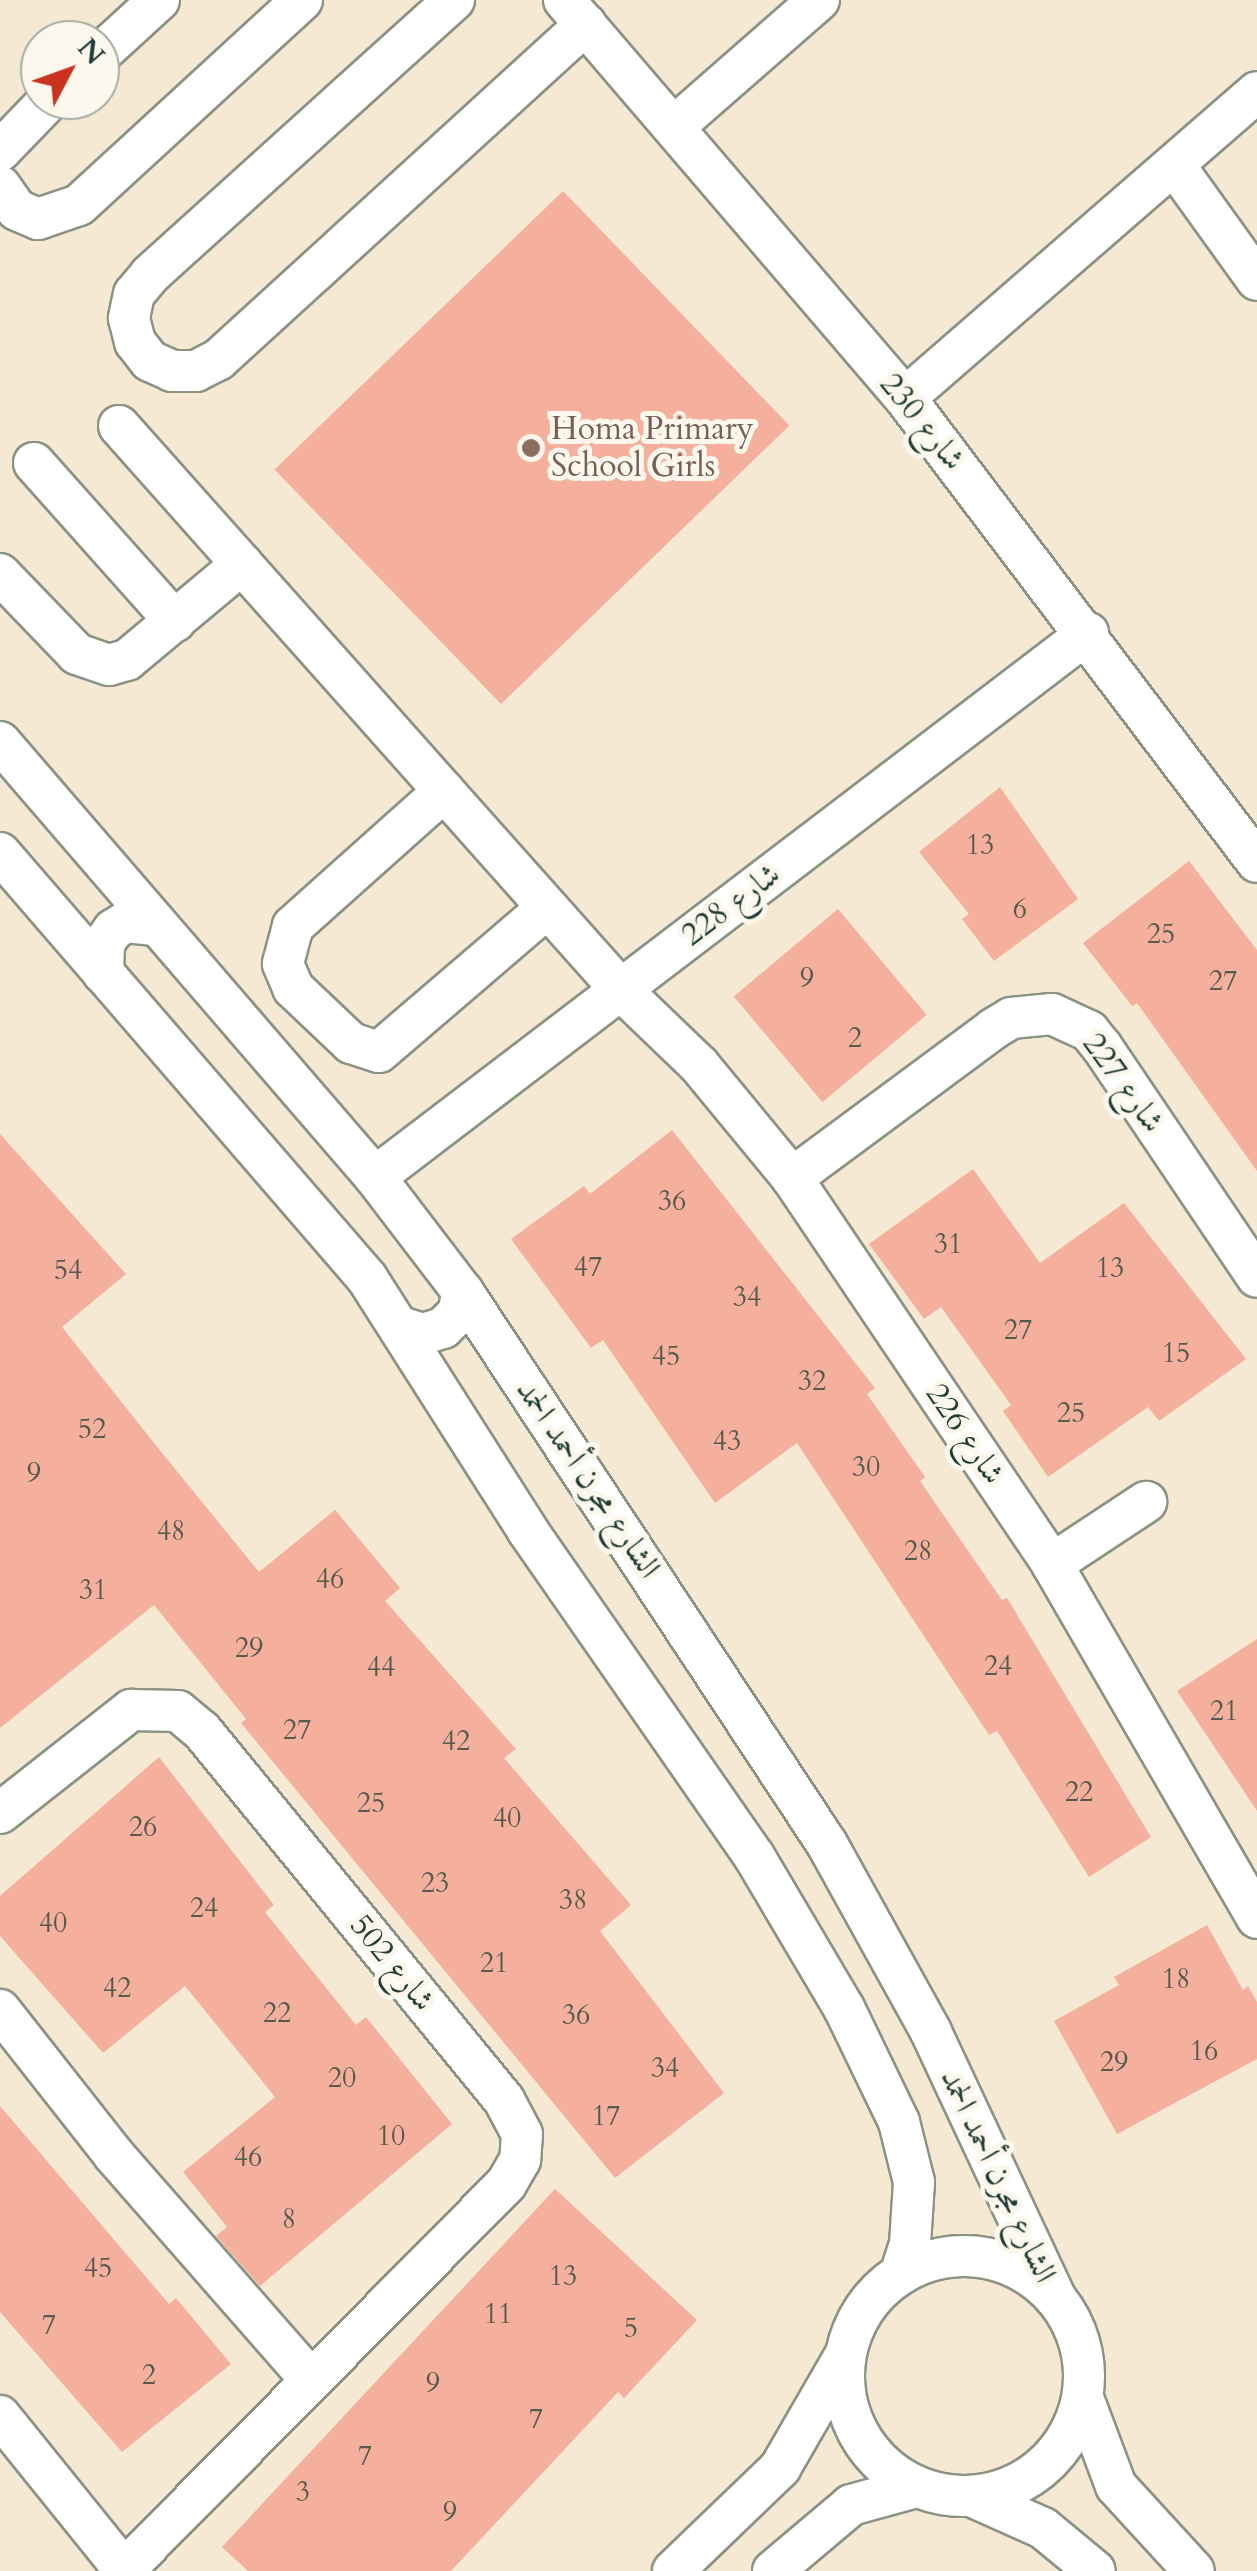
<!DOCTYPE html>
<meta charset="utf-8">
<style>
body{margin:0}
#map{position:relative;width:1257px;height:2571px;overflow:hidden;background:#f6e9d3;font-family:Cardo,Amiri,serif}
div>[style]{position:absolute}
.building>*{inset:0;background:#f4b09d;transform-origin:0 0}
.roads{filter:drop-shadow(2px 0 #8a9384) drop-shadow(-2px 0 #8a9384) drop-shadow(0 2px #8a9384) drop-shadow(0 -2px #8a9384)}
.minor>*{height:40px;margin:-20px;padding:0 20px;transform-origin:20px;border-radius:20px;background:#fff}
.minor>.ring{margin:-20px;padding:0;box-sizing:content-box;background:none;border:40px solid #fff;border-radius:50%}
.dots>*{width:28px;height:28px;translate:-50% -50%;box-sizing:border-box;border:5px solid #fbf7ec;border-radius:50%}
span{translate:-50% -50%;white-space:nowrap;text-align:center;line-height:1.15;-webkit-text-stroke:10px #fbf7ec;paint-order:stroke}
.number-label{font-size:28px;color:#545a4e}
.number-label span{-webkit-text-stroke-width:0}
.street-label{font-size:32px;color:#1f3d34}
.education-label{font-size:32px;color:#785e54}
.left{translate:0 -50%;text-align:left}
.north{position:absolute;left:20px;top:20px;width:100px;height:100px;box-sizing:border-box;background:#fbf7ec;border:2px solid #a3ada2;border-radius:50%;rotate:49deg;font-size:28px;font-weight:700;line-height:40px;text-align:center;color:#1f3d34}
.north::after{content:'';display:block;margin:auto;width:35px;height:45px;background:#c8321e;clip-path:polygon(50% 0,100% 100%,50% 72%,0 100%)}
</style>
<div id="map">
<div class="building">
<div style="left:563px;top:191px;width:326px;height:401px;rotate:46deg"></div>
<div style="clip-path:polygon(1000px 787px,1078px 899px,994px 961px,962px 919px,969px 914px,919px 852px)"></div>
<div style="clip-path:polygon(1189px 861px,1257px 950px,1257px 1171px,1137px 1003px,1132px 1006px,1083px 943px)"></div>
<div style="left:838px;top:909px;width:138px;height:136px;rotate:50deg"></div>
<div style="clip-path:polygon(672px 1130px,875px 1388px,867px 1394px,925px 1477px,920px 1481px,1002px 1600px,1007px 1598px,1151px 1837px,1089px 1877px,997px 1731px,989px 1735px,797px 1443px,715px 1503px,603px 1340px,591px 1348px,511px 1239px,584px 1186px,590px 1194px)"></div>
<div style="clip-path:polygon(0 1134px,126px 1274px,62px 1327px,158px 1448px,259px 1572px,335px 1510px,400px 1588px,385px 1601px,516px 1749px,504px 1758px,631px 1905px,600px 1931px,724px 2093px,615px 2178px,241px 1723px,246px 1719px,154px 1605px,0 1728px)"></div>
<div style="clip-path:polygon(973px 1169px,1040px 1263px,1124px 1203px,1246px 1359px,1159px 1421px,1148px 1407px,1048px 1477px,1003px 1411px,1011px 1405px,941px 1307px,924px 1319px,869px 1244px)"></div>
<div style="clip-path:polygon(1257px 1639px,1257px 1811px,1177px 1691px)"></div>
<div style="clip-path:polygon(159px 1757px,274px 1905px,265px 1912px,356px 2025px,366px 2017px,452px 2124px,260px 2286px,216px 2236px,227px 2227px,183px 2172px,275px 2097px,185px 1986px,103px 2053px,0 1936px,0 1896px)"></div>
<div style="clip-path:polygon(1207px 1925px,1243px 1990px,1248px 1986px,1257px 2002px,1257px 2059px,1117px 2134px,1054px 2021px,1119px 1985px,1114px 1977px)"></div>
<div style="clip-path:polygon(0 2106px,169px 2304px,176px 2298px,231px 2364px,122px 2452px,0 2312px)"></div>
<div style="clip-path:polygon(555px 2189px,697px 2320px,624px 2398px,618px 2392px,451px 2571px,248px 2571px,222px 2547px)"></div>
</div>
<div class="roads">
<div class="minor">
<div style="left:454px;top:0;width:410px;rotate:137.9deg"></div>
<div style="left:150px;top:275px;width:25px;rotate:130deg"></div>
<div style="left:134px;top:294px;width:25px;rotate:102deg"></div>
<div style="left:129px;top:318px;width:25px;rotate:76deg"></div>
<div style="left:135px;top:342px;width:24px;rotate:52deg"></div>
<div style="left:150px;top:361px;width:24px;rotate:24deg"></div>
<div style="left:172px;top:371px;width:24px"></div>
<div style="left:196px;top:371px;width:25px;rotate:-27deg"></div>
<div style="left:218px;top:360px;width:498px;rotate:-42.4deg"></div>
<div style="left:564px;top:0;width:524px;rotate:49.41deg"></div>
<div style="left:905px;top:398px;width:582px;rotate:52.82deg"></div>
<div style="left:100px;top:54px;width:80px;rotate:-42.5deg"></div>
<div style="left:676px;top:125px;width:190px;rotate:-41.2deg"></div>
<div style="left:0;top:151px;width:71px;rotate:-46.1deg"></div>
<div style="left:1175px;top:166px;width:140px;rotate:54.3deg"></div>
<div style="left:0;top:186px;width:29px;rotate:55deg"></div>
<div style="left:17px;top:210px;width:23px;rotate:23deg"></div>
<div style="left:38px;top:219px;width:43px;rotate:-18.9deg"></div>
<div style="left:79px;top:205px;width:303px;rotate:-42.6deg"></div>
<div style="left:905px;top:398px;width:466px;rotate:-41deg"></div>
<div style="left:119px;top:426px;width:754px;rotate:48.33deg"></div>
<div style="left:620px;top:989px;width:110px;rotate:43.9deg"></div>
<div style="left:699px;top:1065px;width:146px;rotate:50.5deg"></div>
<div style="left:792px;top:1178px;width:465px;rotate:56deg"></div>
<div style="left:1052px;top:1564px;width:409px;rotate:59.9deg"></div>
<div style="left:34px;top:463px;width:212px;rotate:48.3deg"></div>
<div style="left:0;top:574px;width:111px;rotate:46.1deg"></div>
<div style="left:77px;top:654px;width:34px;rotate:19deg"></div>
<div style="left:109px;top:665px;width:19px;rotate:-16deg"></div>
<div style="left:127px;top:660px;width:150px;rotate:-39.9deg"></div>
<div style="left:0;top:742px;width:574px;rotate:49.24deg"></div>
<div style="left:375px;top:1177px;width:145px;rotate:52.6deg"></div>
<div style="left:463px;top:1292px;width:661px;rotate:56.6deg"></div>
<div style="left:827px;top:1844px;width:215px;rotate:61deg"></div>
<div style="left:931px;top:2032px;width:293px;rotate:64.9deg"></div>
<div style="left:444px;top:791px;width:203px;rotate:138.2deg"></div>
<div style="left:293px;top:926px;width:39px;rotate:105deg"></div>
<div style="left:283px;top:964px;width:26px;rotate:67deg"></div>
<div style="left:293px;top:988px;width:80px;rotate:43.5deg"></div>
<div style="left:351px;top:1043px;width:29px;rotate:18deg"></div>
<div style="left:379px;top:1052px;width:221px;rotate:-40.6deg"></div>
<div style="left:0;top:853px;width:562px;rotate:49.19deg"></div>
<div style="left:367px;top:1278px;width:300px;rotate:57.5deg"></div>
<div style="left:528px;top:1531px;width:396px;rotate:55.2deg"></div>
<div style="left:754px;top:1856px;width:177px;rotate:59.4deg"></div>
<div style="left:844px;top:2008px;width:127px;rotate:64.2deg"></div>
<div style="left:899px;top:2122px;width:62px;rotate:76deg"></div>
<div style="left:914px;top:2182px;width:62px;rotate:93.7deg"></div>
<div style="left:910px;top:2244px;width:32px;rotate:108deg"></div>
<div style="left:103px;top:973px;width:30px;rotate:-88deg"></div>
<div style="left:104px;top:943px;width:16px;rotate:-55deg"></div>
<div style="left:113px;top:930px;width:15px;rotate:-32deg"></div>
<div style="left:126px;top:922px;width:31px;rotate:6deg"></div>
<div style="left:375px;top:1177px;width:897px;rotate:-37.34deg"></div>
<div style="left:792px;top:1178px;width:250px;rotate:-36.5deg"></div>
<div style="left:993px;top:1029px;width:21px;rotate:-31deg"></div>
<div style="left:1011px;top:1018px;width:41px;rotate:-5.6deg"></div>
<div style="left:1052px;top:1014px;width:41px;rotate:24.7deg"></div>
<div style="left:1089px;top:1031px;width:21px;rotate:51deg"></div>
<div style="left:1102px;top:1047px;width:277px;rotate:56deg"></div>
<div style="left:403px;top:1328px;width:21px;rotate:17deg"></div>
<div style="left:423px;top:1334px;width:21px;rotate:-17deg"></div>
<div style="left:443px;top:1328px;width:21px;rotate:-45deg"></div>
<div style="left:458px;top:1313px;width:22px;rotate:-77deg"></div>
<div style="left:1052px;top:1564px;width:113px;rotate:-33.4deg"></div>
<div style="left:0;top:1813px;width:167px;rotate:-38.2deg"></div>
<div style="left:131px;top:1710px;width:47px;rotate:1.2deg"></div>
<div style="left:178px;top:1711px;width:31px;rotate:40deg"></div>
<div style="left:202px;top:1731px;width:477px;rotate:50.7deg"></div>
<div style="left:504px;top:2100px;width:38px;rotate:62deg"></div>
<div style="left:522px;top:2134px;width:26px;rotate:94deg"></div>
<div style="left:520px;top:2160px;width:28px;rotate:120deg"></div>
<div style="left:506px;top:2184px;width:543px;rotate:134.7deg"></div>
<div style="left:0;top:2010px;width:184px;rotate:51.8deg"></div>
<div style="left:114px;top:2155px;width:298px;rotate:48.8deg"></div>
<div class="ring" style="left:844px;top:2256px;width:200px;height:200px"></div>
<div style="left:1083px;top:2398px;width:94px;rotate:69.4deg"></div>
<div style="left:1116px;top:2486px;width:115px;rotate:47.5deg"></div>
<div style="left:0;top:2416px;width:199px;rotate:51.1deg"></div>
<div style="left:971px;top:2496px;width:79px;rotate:24deg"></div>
<div style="left:1043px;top:2528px;width:67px;rotate:39.6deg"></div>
<div style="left:673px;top:2571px;width:149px;rotate:-43.9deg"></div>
<div style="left:780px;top:2468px;width:128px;rotate:-60deg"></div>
<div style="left:773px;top:2571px;width:102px;rotate:-40.2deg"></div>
<div style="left:851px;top:2505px;width:68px;rotate:-15.3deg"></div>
</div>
</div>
<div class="dots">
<div style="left:531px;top:448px;background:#8d6e63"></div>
</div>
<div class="number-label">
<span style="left:980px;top:845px">13</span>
<span style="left:1020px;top:909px">6</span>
<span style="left:1161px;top:934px">25</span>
<span style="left:807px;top:978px">9</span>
<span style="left:1223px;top:981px">27</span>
<span style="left:855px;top:1038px">2</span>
<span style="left:672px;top:1201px">36</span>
<span style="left:948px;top:1244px">31</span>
<span style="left:588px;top:1267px">47</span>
<span style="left:1110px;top:1268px">13</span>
<span style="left:68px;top:1270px">54</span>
<span style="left:747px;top:1297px">34</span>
<span style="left:1018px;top:1330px">27</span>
<span style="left:1176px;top:1353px">15</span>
<span style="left:666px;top:1356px">45</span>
<span style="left:812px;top:1381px">32</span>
<span style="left:1071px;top:1413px">25</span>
<span style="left:92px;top:1429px">52</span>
<span style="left:727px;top:1441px">43</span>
<span style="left:866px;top:1467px">30</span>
<span style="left:34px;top:1473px">9</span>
<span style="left:171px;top:1531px">48</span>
<span style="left:918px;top:1551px">28</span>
<span style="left:330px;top:1579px">46</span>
<span style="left:93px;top:1590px">31</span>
<span style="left:249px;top:1648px">29</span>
<span style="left:998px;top:1666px">24</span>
<span style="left:381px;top:1667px">44</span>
<span style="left:1224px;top:1711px">21</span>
<span style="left:297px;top:1730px">27</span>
<span style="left:456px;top:1741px">42</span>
<span style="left:1079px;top:1792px">22</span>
<span style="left:371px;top:1803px">25</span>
<span style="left:507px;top:1818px">40</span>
<span style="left:143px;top:1827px">26</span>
<span style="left:435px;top:1883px">23</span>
<span style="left:573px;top:1900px">38</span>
<span style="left:204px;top:1908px">24</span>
<span style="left:53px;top:1923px">40</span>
<span style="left:494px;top:1963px">21</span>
<span style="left:1176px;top:1979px">18</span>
<span style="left:117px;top:1988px">42</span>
<span style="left:277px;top:2013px">22</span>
<span style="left:576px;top:2015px">36</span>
<span style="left:1204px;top:2051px">16</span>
<span style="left:1114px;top:2062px">29</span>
<span style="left:665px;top:2068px">34</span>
<span style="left:342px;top:2078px">20</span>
<span style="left:606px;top:2116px">17</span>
<span style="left:391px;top:2136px">10</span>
<span style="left:248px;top:2157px">46</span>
<span style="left:289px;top:2219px">8</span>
<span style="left:98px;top:2268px">45</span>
<span style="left:563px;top:2276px">13</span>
<span style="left:498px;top:2314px">11</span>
<span style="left:49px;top:2325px">7</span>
<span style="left:631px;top:2328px">5</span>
<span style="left:149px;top:2375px">2</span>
<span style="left:433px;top:2383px">9</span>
<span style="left:536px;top:2419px">7</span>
<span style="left:365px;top:2456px">7</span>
<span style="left:303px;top:2492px">3</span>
<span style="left:450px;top:2512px">9</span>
</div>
<div class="street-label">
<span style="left:922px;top:422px;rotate:51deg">شارع 230</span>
<span style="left:731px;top:905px;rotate:-37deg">شارع 228</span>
<span style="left:1123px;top:1083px;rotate:54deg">شارع 227</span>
<span style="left:965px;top:1434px;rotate:56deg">شارع 226</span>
<span style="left:588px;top:1479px;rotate:56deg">الشارع مجرن أحمد الحمد</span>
<span style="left:392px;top:1963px;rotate:51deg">شارع 502</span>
<span style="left:998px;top:2176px;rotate:65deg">الشارع مجرن أحمد الحمد</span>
</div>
<div class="education-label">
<span class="left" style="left:551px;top:448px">Homa Primary<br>School Girls</span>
</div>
<div class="north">N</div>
</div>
